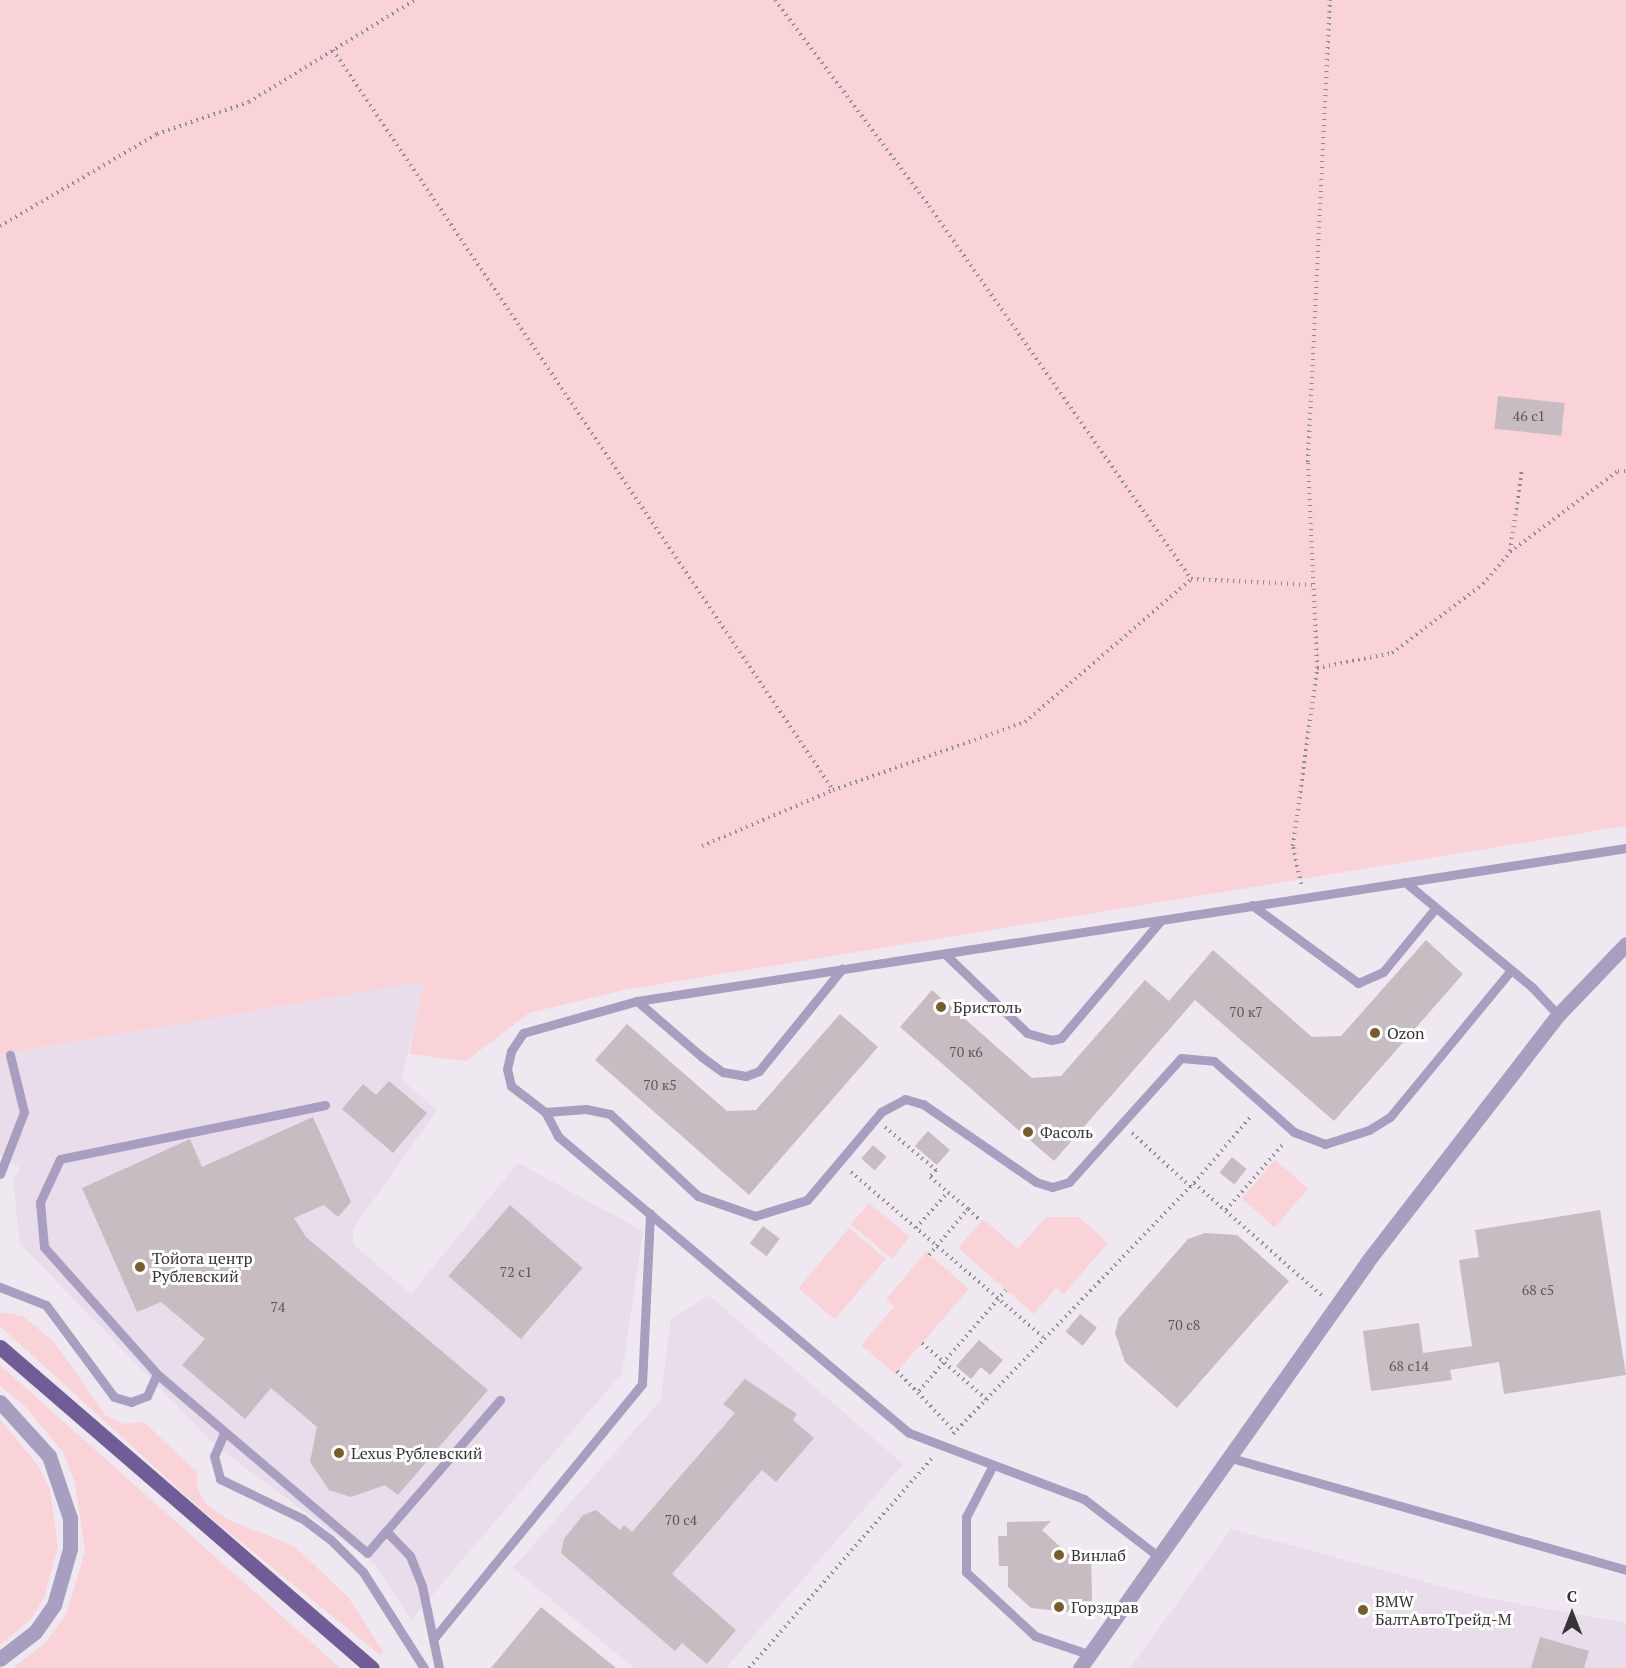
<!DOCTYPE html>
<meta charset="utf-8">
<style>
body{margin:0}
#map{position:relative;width:1626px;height:1668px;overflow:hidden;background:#f0e8f1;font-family:"PT Serif",serif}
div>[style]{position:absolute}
.built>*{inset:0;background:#e9dceb}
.green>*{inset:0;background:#f9d3d8;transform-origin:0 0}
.building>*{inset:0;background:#c7bcc1;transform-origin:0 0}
.path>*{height:4px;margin-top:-2px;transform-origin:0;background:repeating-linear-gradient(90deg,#908b91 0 1.5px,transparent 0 6px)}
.service>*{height:9px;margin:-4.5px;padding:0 4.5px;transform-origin:4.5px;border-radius:4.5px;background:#a79ec0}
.minor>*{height:15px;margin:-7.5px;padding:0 7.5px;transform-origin:7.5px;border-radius:7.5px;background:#a79ec0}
.tertiary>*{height:15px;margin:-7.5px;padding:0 7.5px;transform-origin:7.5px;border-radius:7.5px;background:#a79ec0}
.primary>*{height:15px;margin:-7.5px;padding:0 7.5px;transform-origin:7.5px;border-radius:7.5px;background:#705d98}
.dots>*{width:16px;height:16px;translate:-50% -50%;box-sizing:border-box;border:3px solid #fff;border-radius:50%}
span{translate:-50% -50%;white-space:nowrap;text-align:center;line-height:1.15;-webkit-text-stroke:6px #fff;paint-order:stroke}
.number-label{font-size:14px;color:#5b565a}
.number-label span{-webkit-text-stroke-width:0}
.poi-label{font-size:16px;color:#373437}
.left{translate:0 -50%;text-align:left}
.north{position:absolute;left:1542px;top:1584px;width:60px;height:60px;-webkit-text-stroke:4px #fff;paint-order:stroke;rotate:0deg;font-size:16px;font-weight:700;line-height:24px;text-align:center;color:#373437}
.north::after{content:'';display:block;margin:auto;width:21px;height:27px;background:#373437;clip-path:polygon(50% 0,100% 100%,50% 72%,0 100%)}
</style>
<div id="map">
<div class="built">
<div style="clip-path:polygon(426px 980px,401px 1079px,437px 1110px,353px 1229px,353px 1244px,411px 1294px,518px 1163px,643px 1231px,622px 1373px,411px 1620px,375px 1564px,216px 1446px,20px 1244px,13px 1181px,20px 1168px,0 1156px,0 1055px)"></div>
<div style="clip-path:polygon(709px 1295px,903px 1464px,726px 1668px,634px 1668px,513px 1568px,661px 1400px,671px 1319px)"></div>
<div style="clip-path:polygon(1231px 1529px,1481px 1597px,1626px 1623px,1626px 1668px,1130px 1668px)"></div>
</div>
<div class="green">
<div style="clip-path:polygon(0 0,1626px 0,1626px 826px,624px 990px,529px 1013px,466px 1061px,409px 1054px,425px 981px,0 1055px)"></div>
<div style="left:1275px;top:1160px;width:44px;height:51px;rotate:41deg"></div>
<div style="left:869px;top:1203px;width:53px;height:28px;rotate:40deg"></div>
<div style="clip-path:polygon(1046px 1217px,1079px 1217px,1108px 1243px,1064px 1294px,1056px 1288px,1034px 1314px,958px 1248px,983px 1219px,1018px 1249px)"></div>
<div style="left:849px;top:1228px;width:48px;height:79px;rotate:40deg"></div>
<div style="clip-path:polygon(926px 1252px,969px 1289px,895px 1374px,861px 1345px,894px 1307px,886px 1299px)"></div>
<div style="clip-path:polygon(0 1312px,23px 1316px,55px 1343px,106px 1416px,124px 1424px,144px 1422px,197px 1472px,197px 1487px,206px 1504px,229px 1520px,294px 1546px,348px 1597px,383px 1651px,380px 1655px,204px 1512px,0 1326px)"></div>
<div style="clip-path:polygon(0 1365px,340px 1668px,13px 1668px,47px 1641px,67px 1612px,85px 1551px,75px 1483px,64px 1454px,25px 1406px,0 1386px)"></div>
<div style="clip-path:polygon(0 1419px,39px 1467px,50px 1490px,58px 1547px,44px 1598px,31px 1619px,0 1645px)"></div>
</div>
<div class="building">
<div style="left:1498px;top:396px;width:67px;height:33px;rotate:6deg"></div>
<div style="clip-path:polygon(1426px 940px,1463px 974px,1334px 1121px,1195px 1000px,1054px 1161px,900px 1027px,932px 990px,1032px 1078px,1061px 1076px,1145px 980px,1169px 1001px,1213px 950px,1312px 1037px,1341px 1036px)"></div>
<div style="clip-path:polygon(840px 1014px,878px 1047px,749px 1195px,595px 1060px,627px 1024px,727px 1111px,756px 1110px)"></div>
<div style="clip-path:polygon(389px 1081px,427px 1113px,393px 1153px,342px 1109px,363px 1084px,376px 1095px)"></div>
<div style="clip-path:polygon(313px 1117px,351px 1202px,338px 1217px,324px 1205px,294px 1218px,306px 1237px,488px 1390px,398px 1495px,385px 1485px,351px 1497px,329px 1490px,310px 1462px,317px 1427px,271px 1388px,245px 1419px,182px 1365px,205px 1339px,161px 1302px,137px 1312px,82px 1188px,190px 1139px,202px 1167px)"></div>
<div style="left:928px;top:1131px;width:29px;height:20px;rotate:41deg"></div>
<div style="left:873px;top:1145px;width:18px;height:18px;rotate:41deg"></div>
<div style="left:1232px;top:1157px;width:19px;height:20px;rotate:39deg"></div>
<div style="left:510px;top:1205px;width:96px;height:94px;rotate:41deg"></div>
<div style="clip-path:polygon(1600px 1210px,1626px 1375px,1504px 1394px,1499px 1362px,1450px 1370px,1452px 1380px,1371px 1391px,1363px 1331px,1419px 1323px,1423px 1353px,1472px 1346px,1459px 1260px,1479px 1257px,1475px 1230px)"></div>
<div style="left:763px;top:1226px;width:21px;height:22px;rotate:37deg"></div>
<div style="clip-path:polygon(1205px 1233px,1237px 1235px,1289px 1281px,1177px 1408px,1125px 1362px,1115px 1333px,1119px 1318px,1188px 1239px)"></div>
<div style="left:1080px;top:1314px;width:22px;height:23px;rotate:39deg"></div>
<div style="clip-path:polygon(979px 1340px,1003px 1360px,990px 1375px,981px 1367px,971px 1379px,956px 1366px)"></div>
<div style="clip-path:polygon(745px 1379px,797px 1414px,793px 1420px,814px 1438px,776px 1482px,762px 1470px,672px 1574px,736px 1630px,707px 1664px,682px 1643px,675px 1651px,561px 1553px,564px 1539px,583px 1515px,596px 1510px,620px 1530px,624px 1525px,632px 1532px,735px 1413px,723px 1404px)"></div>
<div style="clip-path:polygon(1051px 1521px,1042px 1530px,1079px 1564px,1091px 1551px,1092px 1601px,1078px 1601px,1078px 1613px,1031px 1608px,1008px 1587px,1008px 1566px,999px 1566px,998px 1536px,1007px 1536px,1007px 1522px)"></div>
<div style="clip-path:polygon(541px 1607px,616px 1668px,491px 1668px)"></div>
<div style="clip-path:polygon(1540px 1637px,1589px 1651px,1584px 1668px,1531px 1668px)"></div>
</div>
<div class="path">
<div style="left:775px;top:0;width:257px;rotate:53.2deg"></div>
<div style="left:929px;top:206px;width:456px;rotate:54.9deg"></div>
<div style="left:333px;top:50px;width:893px;rotate:55.95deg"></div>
<div style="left:0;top:226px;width:182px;rotate:-30.4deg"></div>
<div style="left:157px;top:134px;width:97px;rotate:-19.2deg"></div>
<div style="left:249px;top:102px;width:195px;rotate:-31.6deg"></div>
<div style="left:1510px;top:551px;width:82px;rotate:-81.6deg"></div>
<div style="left:1317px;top:668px;width:76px;rotate:-11.3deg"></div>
<div style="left:1392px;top:653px;width:114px;rotate:-37.2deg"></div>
<div style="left:1483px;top:584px;width:42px;rotate:-49.8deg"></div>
<div style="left:1510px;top:552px;width:135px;rotate:-36.9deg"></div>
<div style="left:1618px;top:471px;width:8px"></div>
<div style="left:702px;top:846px;width:142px;rotate:-23.1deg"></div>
<div style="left:833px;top:790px;width:204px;rotate:-19.5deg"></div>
<div style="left:1025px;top:722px;width:219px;rotate:-40.7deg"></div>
<div style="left:1191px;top:579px;width:121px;rotate:2.8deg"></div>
<div style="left:1301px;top:884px;width:39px;rotate:-102deg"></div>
<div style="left:1293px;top:846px;width:180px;rotate:-82.3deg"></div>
<div style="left:1317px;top:668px;width:206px;rotate:-92.5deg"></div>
<div style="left:1308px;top:462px;width:463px;rotate:-87.3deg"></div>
<div style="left:885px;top:1127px;width:67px;rotate:40.1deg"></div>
<div style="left:936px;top:1170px;width:9px;rotate:131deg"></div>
<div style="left:930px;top:1177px;width:50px;rotate:40.1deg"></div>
<div style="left:1132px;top:1133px;width:80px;rotate:42.5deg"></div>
<div style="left:851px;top:1172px;width:253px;rotate:40.7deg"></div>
<div style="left:1194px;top:1183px;width:89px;rotate:-49.5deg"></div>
<div style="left:1226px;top:1210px;width:89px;rotate:-49.1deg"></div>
<div style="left:916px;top:1228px;width:48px;rotate:-48.4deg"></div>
<div style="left:929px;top:1255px;width:60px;rotate:-49.7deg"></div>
<div style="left:968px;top:1209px;width:18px;rotate:43deg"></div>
<div style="left:922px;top:1343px;width:85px;rotate:41.2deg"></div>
<div style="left:897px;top:1371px;width:84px;rotate:46.4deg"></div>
<div style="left:919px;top:1391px;width:133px;rotate:-49.3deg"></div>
<div style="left:953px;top:1434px;width:348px;rotate:-46.2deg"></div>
<div style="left:1194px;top:1183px;width:171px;rotate:41.4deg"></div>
<div style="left:749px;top:1668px;width:279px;rotate:-48.9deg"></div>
</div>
<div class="service">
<div style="left:1405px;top:882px;width:165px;rotate:39.6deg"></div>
<div style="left:1532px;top:987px;width:38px;rotate:47deg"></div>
<div style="left:1252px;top:905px;width:132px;rotate:36.3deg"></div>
<div style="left:1358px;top:983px;width:27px;rotate:-24deg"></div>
<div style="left:1383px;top:972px;width:80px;rotate:-50.6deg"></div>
<div style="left:945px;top:954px;width:114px;rotate:43.9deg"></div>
<div style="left:1027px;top:1033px;width:25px;rotate:16deg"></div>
<div style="left:1051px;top:1040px;width:10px;rotate:-11deg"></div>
<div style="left:1061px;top:1038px;width:155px;rotate:-49.7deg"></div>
<div style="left:637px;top:1001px;width:86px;rotate:40.7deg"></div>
<div style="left:702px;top:1057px;width:26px;rotate:36deg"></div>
<div style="left:723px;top:1072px;width:23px;rotate:10deg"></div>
<div style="left:746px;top:1076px;width:14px;rotate:-21deg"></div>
<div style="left:759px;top:1071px;width:132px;rotate:-50.9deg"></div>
<div style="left:325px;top:1105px;width:270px;rotate:168.5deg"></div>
<div style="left:60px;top:1159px;width:47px;rotate:114.9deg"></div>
<div style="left:40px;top:1202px;width:45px;rotate:84.9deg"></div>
<div style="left:44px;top:1247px;width:170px;rotate:48.3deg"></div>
<div style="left:157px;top:1374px;width:276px;rotate:40.4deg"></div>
<div style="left:367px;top:1553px;width:203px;rotate:-49deg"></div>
<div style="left:545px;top:1112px;width:41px;rotate:-4.2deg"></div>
<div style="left:586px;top:1109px;width:25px;rotate:12deg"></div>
<div style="left:610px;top:1114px;width:120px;rotate:43deg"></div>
<div style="left:698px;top:1196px;width:60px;rotate:19.3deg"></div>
<div style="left:755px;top:1216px;width:54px;rotate:-17.1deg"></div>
<div style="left:807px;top:1200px;width:115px;rotate:-49.9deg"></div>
<div style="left:881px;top:1112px;width:27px;rotate:-28deg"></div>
<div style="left:905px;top:1099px;width:19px;rotate:16deg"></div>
<div style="left:923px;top:1104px;width:137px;rotate:34.6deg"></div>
<div style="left:1036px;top:1182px;width:17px;rotate:17deg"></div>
<div style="left:1052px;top:1187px;width:18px;rotate:-16deg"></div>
<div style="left:1069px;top:1182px;width:167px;rotate:-47.9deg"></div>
<div style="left:1181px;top:1058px;width:33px;rotate:5deg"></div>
<div style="left:1214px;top:1061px;width:107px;rotate:41.6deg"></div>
<div style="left:1294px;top:1132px;width:33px;rotate:21deg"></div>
<div style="left:1325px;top:1144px;width:46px;rotate:-17.7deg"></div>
<div style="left:1369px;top:1130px;width:25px;rotate:-32deg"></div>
<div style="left:1390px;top:1117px;width:190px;rotate:-50.5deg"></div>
<div style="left:0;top:1174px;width:66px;rotate:-68.8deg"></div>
<div style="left:24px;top:1112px;width:59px;rotate:-103.8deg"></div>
<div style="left:0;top:1287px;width:49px;rotate:21.4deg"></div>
<div style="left:46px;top:1305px;width:114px;rotate:53.5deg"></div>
<div style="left:114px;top:1397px;width:18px;rotate:16deg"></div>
<div style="left:131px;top:1402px;width:17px;rotate:-21deg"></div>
<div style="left:147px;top:1396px;width:24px;rotate:-66deg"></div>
<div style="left:224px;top:1433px;width:25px;rotate:113deg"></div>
<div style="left:214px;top:1456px;width:24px;rotate:75deg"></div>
<div style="left:220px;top:1479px;width:92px;rotate:25.7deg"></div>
<div style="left:303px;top:1519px;width:34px;rotate:37deg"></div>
<div style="left:330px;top:1539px;width:47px;rotate:45deg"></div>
<div style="left:363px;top:1572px;width:114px;rotate:57.6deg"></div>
<div style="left:1231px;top:1458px;width:411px;rotate:15.8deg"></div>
<div style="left:993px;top:1465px;width:59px;rotate:117.4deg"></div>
<div style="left:966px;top:1517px;width:55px;rotate:90deg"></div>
<div style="left:966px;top:1572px;width:94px;rotate:42.8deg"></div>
<div style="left:1035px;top:1636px;width:56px;rotate:18.8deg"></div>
<div style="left:386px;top:1531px;width:35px;rotate:46deg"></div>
<div style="left:410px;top:1556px;width:32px;rotate:68deg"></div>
<div style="left:422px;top:1586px;width:84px;rotate:78.3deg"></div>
<div style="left:1159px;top:1557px;width:95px;rotate:-142.3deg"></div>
<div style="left:1084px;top:1499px;width:187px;rotate:-159.3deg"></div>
<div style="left:909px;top:1433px;width:460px;rotate:-139.8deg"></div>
<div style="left:558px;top:1136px;width:27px;rotate:-118deg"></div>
<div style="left:545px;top:1112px;width:43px;rotate:-142.6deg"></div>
<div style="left:511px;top:1086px;width:17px;rotate:-103deg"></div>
<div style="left:507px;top:1069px;width:18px;rotate:-77deg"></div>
<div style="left:511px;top:1051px;width:22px;rotate:-56deg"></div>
<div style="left:523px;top:1033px;width:118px;rotate:-15.7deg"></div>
<div style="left:637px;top:1001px;width:1001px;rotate:-8.79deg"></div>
<div style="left:435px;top:1637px;width:327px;rotate:-50.7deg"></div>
<div style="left:642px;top:1384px;width:171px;rotate:-87.3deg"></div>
</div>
<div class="minor">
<div style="left:1080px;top:1668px;width:497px;rotate:-54.7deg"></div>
<div style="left:1367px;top:1262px;width:312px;rotate:-52.3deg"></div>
<div style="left:1558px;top:1015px;width:98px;rotate:-46.2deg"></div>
</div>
<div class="tertiary">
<div style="left:0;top:1402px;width:73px;rotate:47.8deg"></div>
<div style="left:49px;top:1456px;width:65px;rotate:71.3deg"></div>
<div style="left:70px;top:1518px;width:31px;rotate:90deg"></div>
<div style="left:70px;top:1549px;width:58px;rotate:105.9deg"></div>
<div style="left:54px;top:1605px;width:33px;rotate:125deg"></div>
<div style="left:35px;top:1632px;width:44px;rotate:142.4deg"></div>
</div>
<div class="primary">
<div style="left:0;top:1347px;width:491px;rotate:40.8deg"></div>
</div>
<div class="dots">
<div style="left:941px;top:1007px;background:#765d2e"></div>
<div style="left:1375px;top:1033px;background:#765d2e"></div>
<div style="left:1028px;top:1132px;background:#765d2e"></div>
<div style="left:140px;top:1267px;background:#765d2e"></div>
<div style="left:339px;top:1453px;background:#765d2e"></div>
<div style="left:1059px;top:1555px;background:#765d2e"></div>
<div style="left:1059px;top:1607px;background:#765d2e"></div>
<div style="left:1363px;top:1610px;background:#765d2e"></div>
</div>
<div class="number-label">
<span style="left:1529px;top:416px">46 с1</span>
<span style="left:1246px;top:1012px">70 к7</span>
<span style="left:966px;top:1052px">70 к6</span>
<span style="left:660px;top:1085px">70 к5</span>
<span style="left:516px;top:1272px">72 с1</span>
<span style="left:1538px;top:1290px">68 с5</span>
<span style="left:278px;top:1307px">74</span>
<span style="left:1184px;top:1325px">70 с8</span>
<span style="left:1409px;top:1366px">68 с14</span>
<span style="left:681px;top:1520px">70 с4</span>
</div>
<div class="poi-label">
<span class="left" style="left:953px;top:1007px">Бристоль</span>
<span class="left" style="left:1387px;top:1033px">Ozon</span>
<span class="left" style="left:1040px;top:1132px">Фасоль</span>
<span class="left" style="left:152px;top:1267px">Тойота центр<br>Рублевский</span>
<span class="left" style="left:351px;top:1453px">Lexus Рублевский</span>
<span class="left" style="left:1071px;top:1555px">Винлаб</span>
<span class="left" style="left:1375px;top:1610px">BMW<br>БалтАвтоТрейд-М</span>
<span class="left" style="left:1071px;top:1607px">Горздрав</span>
</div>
<div class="north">С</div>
</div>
